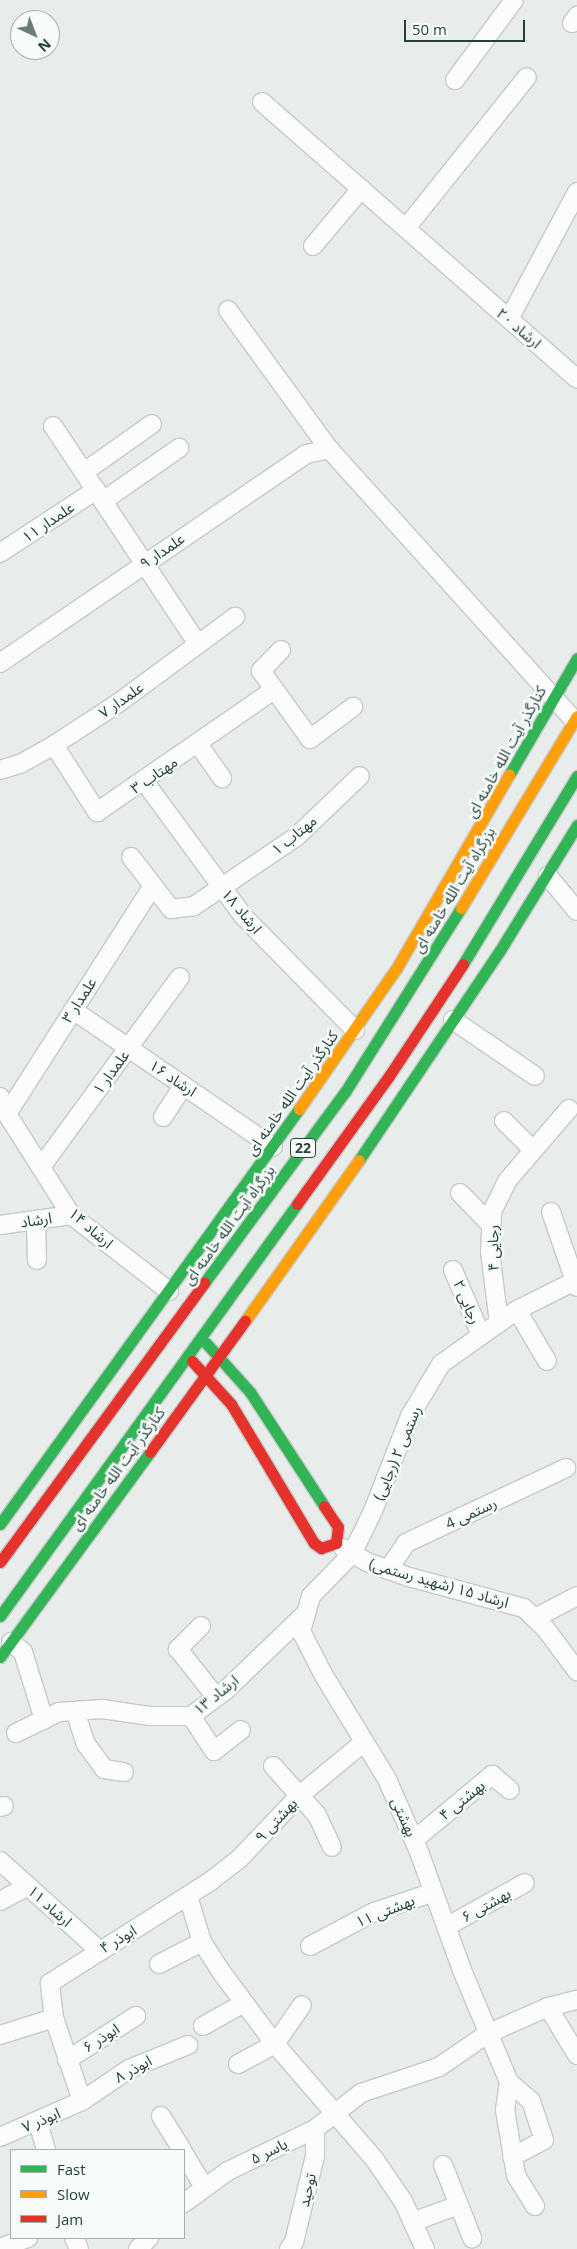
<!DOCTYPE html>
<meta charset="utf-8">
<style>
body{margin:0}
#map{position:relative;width:577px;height:2249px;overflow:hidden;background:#e8edeb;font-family:"Open Sans","Noto Sans Arabic",sans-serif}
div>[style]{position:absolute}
.roads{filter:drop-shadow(1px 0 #c5cac8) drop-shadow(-1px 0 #c5cac8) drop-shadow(0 1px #c5cac8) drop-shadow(0 -1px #c5cac8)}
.street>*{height:18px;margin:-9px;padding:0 9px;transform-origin:9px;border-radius:9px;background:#fcfcfc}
.fast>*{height:11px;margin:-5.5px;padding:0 5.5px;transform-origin:5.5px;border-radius:5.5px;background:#30b455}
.slow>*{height:11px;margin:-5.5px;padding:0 5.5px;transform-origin:5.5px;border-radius:5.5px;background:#ff9f0a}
.jam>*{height:11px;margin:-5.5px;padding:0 5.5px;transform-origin:5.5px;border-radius:5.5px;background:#e5322d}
span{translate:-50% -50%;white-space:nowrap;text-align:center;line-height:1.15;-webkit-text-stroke:5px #f7fbf9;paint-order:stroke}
.shield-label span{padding:1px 4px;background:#f7fbf9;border:1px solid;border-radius:4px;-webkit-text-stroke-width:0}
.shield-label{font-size:14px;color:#24423a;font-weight:700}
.street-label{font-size:15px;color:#24423a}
.legend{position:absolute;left:10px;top:2149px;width:175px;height:90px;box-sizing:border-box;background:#f7fbf9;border:1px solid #a3b1ad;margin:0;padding:6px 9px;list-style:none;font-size:15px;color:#24423a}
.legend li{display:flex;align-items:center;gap:10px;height:25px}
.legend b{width:25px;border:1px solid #a3b1ad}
.north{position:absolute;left:10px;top:10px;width:50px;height:50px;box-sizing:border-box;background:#f7fbf9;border:1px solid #a3b1ad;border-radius:50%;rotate:137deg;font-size:14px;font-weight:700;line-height:20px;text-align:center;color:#24423a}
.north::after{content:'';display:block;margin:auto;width:18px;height:22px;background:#697e78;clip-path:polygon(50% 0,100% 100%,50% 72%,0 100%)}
.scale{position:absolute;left:404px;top:20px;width:121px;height:22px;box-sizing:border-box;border:2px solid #24423a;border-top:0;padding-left:6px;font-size:15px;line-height:18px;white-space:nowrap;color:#24423a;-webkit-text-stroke:4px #f7fbf9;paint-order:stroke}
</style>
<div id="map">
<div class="roads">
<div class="street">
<div style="left:572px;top:23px;width:9px;rotate:-54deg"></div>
<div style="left:455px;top:80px;width:99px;rotate:-53.6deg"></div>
<div style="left:262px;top:102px;width:419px;rotate:41.3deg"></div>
<div style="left:406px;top:228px;width:193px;rotate:-51.3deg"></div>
<div style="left:313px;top:246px;width:75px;rotate:-49.9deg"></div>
<div style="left:228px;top:310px;width:172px;rotate:54deg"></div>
<div style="left:329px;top:449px;width:365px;rotate:47.9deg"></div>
<div style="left:509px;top:319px;width:144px;rotate:-61.8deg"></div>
<div style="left:53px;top:426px;width:262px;rotate:56.4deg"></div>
<div style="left:84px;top:472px;width:83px;rotate:-35.2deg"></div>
<div style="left:103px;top:501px;width:93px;rotate:-34.9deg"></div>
<div style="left:0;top:553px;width:115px;rotate:-33.3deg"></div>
<div style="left:281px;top:650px;width:29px;rotate:134deg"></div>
<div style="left:261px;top:671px;width:84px;rotate:54.2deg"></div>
<div style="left:310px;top:739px;width:54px;rotate:-36.7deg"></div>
<div style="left:0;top:663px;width:371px;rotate:-34.3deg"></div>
<div style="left:306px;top:454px;width:24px;rotate:-12deg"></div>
<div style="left:198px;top:744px;width:42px;rotate:54.8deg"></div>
<div style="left:54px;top:745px;width:80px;rotate:57.3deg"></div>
<div style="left:97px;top:812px;width:215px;rotate:-34.6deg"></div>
<div style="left:0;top:770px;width:21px;rotate:-17deg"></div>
<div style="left:20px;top:764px;width:39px;rotate:-29deg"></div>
<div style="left:54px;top:745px;width:75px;rotate:-33.1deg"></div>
<div style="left:117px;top:704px;width:147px;rotate:-36.4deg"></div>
<div style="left:144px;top:781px;width:167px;rotate:53.7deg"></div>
<div style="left:243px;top:916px;width:160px;rotate:45.5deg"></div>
<div style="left:131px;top:857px;width:66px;rotate:52.4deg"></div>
<div style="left:171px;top:909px;width:23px;rotate:-7deg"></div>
<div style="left:194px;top:906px;width:123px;rotate:-34.1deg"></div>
<div style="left:296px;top:837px;width:88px;rotate:-43.6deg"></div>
<div style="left:548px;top:876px;width:45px;rotate:50.4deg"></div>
<div style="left:73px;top:1010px;width:242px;rotate:34.4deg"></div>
<div style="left:453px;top:1020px;width:99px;rotate:34.3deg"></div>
<div style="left:0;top:1097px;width:18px;rotate:68deg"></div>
<div style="left:7px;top:1114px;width:120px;rotate:57.6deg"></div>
<div style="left:71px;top:1215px;width:124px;rotate:37.8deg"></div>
<div style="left:7px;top:1114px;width:269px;rotate:-57.4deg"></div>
<div style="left:163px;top:1117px;width:37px;rotate:-57deg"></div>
<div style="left:504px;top:1121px;width:41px;rotate:45deg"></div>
<div style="left:41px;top:1167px;width:235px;rotate:-53.8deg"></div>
<div style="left:460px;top:1193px;width:46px;rotate:45.9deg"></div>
<div style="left:551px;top:1212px;width:79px;rotate:70.9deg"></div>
<div style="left:36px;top:1220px;width:40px;rotate:88.6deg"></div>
<div style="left:0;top:1225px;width:72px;rotate:-8deg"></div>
<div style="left:453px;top:1270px;width:69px;rotate:66.8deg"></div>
<div style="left:517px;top:1310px;width:59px;rotate:59.5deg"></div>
<div style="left:499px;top:1323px;width:72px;rotate:-97.2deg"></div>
<div style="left:490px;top:1252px;width:40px;rotate:-87.1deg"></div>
<div style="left:492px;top:1212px;width:34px;rotate:-64deg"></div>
<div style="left:507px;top:1181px;width:95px;rotate:-49.3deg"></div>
<div style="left:343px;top:1548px;width:28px;rotate:30deg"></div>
<div style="left:367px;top:1562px;width:45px;rotate:19.7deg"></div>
<div style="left:409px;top:1577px;width:119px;rotate:15.1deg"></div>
<div style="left:524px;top:1608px;width:29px;rotate:44deg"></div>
<div style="left:545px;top:1628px;width:54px;rotate:53.3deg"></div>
<div style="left:388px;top:1570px;width:32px;rotate:-56deg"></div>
<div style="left:406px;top:1543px;width:177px;rotate:-25.1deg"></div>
<div style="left:535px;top:1618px;width:47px;rotate:-27.6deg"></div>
<div style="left:201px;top:1626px;width:33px;rotate:135deg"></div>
<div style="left:178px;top:1649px;width:61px;rotate:51.6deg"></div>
<div style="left:11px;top:1642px;width:16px;rotate:40deg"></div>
<div style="left:23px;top:1652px;width:71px;rotate:72.8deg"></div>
<div style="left:75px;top:1711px;width:35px;rotate:72deg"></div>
<div style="left:86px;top:1744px;width:31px;rotate:54deg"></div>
<div style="left:104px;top:1769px;width:20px;rotate:9deg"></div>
<div style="left:191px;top:1716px;width:42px;rotate:56.7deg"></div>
<div style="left:214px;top:1751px;width:34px;rotate:-38deg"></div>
<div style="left:16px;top:1733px;width:48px;rotate:-26deg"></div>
<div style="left:59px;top:1712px;width:43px;rotate:-4deg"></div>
<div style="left:102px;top:1709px;width:49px;rotate:8.3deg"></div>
<div style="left:150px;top:1716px;width:41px"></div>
<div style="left:191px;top:1716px;width:44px;rotate:-36.6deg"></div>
<div style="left:226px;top:1690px;width:111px;rotate:-43.9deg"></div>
<div style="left:273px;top:1766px;width:66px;rotate:48.1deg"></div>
<div style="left:317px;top:1815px;width:35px;rotate:65deg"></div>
<div style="left:0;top:1807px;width:4px;rotate:-14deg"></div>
<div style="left:414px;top:1840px;width:102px;rotate:-39.8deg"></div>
<div style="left:492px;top:1775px;width:23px;rotate:40deg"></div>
<div style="left:0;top:1861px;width:133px;rotate:42deg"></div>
<div style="left:188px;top:1896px;width:48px;rotate:73.1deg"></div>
<div style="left:202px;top:1942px;width:37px;rotate:57deg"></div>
<div style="left:222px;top:1973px;width:89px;rotate:53.3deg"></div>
<div style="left:275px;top:2044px;width:153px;rotate:49.2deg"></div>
<div style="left:375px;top:2160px;width:50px;rotate:55.7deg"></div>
<div style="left:403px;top:2201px;width:53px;rotate:65.4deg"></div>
<div style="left:0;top:1901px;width:32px;rotate:-28deg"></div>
<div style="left:446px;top:1927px;width:90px;rotate:-29.1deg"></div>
<div style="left:310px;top:1946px;width:72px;rotate:-28deg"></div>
<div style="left:374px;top:1912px;width:63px;rotate:-18.4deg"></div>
<div style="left:159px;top:1964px;width:48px;rotate:-27.1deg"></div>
<div style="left:548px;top:2007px;width:56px;rotate:58.9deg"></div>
<div style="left:203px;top:2026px;width:47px;rotate:-29.3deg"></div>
<div style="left:0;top:2035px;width:57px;rotate:-17.5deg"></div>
<div style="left:67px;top:2060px;width:82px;rotate:-32.5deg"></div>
<div style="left:238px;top:2064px;width:42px;rotate:-28.4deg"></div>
<div style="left:275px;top:2044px;width:47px;rotate:-55.3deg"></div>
<div style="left:509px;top:2082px;width:29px;rotate:41deg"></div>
<div style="left:531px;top:2101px;width:41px;rotate:71.6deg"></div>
<div style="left:544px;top:2140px;width:36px;rotate:152deg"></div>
<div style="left:82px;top:2101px;width:88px;rotate:-108.6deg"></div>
<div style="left:54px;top:2018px;width:35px;rotate:-97deg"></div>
<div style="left:50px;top:1983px;width:192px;rotate:-32.4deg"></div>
<div style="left:212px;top:1880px;width:36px;rotate:-38deg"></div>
<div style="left:240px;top:1858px;width:87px;rotate:-46.4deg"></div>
<div style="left:300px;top:1795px;width:83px;rotate:-39.6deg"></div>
<div style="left:161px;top:2116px;width:40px;rotate:58deg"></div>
<div style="left:38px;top:2122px;width:29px;rotate:74deg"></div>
<div style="left:0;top:2137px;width:90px;rotate:-23.7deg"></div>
<div style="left:82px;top:2101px;width:57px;rotate:-34.2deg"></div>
<div style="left:129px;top:2069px;width:64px;rotate:-22.1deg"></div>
<div style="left:184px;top:2154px;width:39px;rotate:59deg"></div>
<div style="left:443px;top:2165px;width:79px;rotate:68.3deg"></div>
<div style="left:184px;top:2203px;width:54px;rotate:-36deg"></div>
<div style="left:228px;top:2171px;width:97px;rotate:-25.8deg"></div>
<div style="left:315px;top:2129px;width:58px;rotate:-38deg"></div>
<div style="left:361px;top:2093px;width:82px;rotate:-18.4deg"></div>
<div style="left:439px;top:2067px;width:58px;rotate:-34.5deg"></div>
<div style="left:487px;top:2034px;width:67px;rotate:-23.9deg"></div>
<div style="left:548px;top:2007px;width:30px;rotate:-14deg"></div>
<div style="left:535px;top:2206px;width:36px;rotate:-122deg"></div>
<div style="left:516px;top:2175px;width:66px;rotate:-99.6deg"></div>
<div style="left:505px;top:2110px;width:28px;rotate:-82deg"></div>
<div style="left:509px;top:2082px;width:121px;rotate:-112.8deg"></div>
<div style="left:462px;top:1970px;width:126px;rotate:-110deg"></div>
<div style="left:419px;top:1852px;width:80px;rotate:-113.7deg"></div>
<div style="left:387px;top:1779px;width:123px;rotate:-121.4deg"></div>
<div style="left:323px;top:1674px;width:48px;rotate:-117.1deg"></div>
<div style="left:301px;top:1631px;width:36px;rotate:-74deg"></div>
<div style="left:311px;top:1596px;width:59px;rotate:-45.7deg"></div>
<div style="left:352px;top:1554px;width:48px;rotate:-64deg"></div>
<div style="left:373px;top:1511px;width:102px;rotate:-68.7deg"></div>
<div style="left:410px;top:1416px;width:61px;rotate:-59.2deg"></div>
<div style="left:441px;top:1364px;width:93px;rotate:-35.4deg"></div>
<div style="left:517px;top:1310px;width:67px;rotate:-26.6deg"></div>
<div style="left:412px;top:2222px;width:50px;rotate:-19.9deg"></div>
<div style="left:74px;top:2238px;width:12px;rotate:66deg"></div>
<div style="left:0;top:2248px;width:30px;rotate:-20deg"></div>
<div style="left:138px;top:2249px;width:16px;rotate:-45deg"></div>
<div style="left:289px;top:2249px;width:9px;rotate:-54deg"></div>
<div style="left:294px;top:2242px;width:89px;rotate:-76.3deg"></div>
<div style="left:315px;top:2156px;width:27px;rotate:-90deg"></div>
</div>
<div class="fast">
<div style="left:509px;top:775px;width:135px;rotate:-59.8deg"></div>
<div style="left:463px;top:964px;width:220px;rotate:-58.8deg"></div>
<div style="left:359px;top:1160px;width:251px;rotate:-56.1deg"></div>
<div style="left:499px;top:952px;width:149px;rotate:-58.4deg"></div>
<div style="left:204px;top:1283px;width:237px;rotate:-53.6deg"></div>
<div style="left:345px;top:1092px;width:218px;rotate:-57.8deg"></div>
<div style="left:206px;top:1343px;width:66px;rotate:48.1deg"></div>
<div style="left:250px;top:1392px;width:136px;rotate:57deg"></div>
<div style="left:0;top:1524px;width:511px;rotate:-54.23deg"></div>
<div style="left:0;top:1616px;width:508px;rotate:-54.21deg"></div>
<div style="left:0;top:1657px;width:254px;rotate:-53.8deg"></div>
</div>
<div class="slow">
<div style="left:461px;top:908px;width:224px;rotate:-58.9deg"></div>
<div style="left:299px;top:1109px;width:170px;rotate:-55.3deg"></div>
<div style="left:396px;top:969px;width:225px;rotate:-59.8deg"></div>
<div style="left:245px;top:1321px;width:197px;rotate:-54.7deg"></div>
</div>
<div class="jam">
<div style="left:297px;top:1204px;width:158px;rotate:-54.3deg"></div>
<div style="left:389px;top:1076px;width:134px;rotate:-56.5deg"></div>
<div style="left:192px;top:1361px;width:58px;rotate:47.8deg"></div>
<div style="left:231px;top:1404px;width:162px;rotate:59.2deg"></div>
<div style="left:314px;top:1543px;width:9px;rotate:36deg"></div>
<div style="left:321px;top:1548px;width:16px;rotate:-18deg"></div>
<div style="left:336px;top:1543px;width:16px;rotate:-83deg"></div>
<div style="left:338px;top:1527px;width:25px;rotate:-124deg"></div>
<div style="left:150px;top:1452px;width:162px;rotate:-54.1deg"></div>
<div style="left:0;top:1562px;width:346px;rotate:-53.8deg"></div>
</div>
</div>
<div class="shield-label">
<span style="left:303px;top:1148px">22</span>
</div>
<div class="street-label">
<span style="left:519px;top:328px;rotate:41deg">ارشاد ۲۰</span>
<span style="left:48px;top:522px;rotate:-34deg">علمدار ۱۱</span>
<span style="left:162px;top:551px;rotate:-34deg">علمدار ۹</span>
<span style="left:121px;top:700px;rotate:-35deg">علمدار ۷</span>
<span style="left:506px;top:752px;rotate:-61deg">کنارگذر آیت الله خامنه ای</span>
<span style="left:154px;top:775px;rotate:-34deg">مهتاب ۳</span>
<span style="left:294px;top:835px;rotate:-39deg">مهتاب ۱</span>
<span style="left:454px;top:890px;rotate:-59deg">بزرگراه آیت الله خامنه ای</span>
<span style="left:242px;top:911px;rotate:50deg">ارشاد ۱۸</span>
<span style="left:79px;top:1000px;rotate:-57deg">علمدار ۳</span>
<span style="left:111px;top:1072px;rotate:-54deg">علمدار ۱</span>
<span style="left:173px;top:1078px;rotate:34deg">ارشاد ۱۶</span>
<span style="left:292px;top:1093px;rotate:-55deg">کنارگذر آیت الله خامنه ای</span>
<span style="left:36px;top:1220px;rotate:-8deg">ارشاد</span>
<span style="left:229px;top:1225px;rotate:-54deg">بزرگراه آیت الله خامنه ای</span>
<span style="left:91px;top:1228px;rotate:41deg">ارشاد ۱۴</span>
<span style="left:493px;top:1248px;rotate:-91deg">رجایی ۴</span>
<span style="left:467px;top:1302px;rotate:67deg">رجایی ۲</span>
<span style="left:397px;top:1453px;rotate:-67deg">رستمی ۲ (رجایی)</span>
<span style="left:118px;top:1469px;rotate:-54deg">کنارگذر آیت الله خامنه ای</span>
<span style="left:471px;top:1513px;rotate:-25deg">رستمی 4</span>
<span style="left:439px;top:1583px;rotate:16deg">ارشاد ۱۵ (شهید رستمی)</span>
<span style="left:216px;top:1695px;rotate:-39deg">ارشاد ۱۳</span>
<span style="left:462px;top:1800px;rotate:-39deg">بهشتی ۴</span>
<span style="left:404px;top:1817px;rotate:66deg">بهشتی</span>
<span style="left:276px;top:1820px;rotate:-47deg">بهشتی ۹</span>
<span style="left:486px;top:1905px;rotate:-29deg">بهشتی ۶</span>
<span style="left:50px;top:1906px;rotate:42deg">ارشاد ۱۱</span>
<span style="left:385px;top:1911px;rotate:-22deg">بهشتی ۱۱</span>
<span style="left:118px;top:1939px;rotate:-31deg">ابوذر ۴</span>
<span style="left:101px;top:2038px;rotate:-33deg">ابوذر ۶</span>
<span style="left:133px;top:2069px;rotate:-29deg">ابوذر ۸</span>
<span style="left:41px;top:2120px;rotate:-23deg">ابوذر ۷</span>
<span style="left:269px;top:2151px;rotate:-26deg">یاسر ۵</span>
<span style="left:307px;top:2190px;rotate:-77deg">توحید</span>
</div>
<ul class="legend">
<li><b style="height:6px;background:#30b455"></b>Fast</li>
<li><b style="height:6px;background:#ff9f0a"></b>Slow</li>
<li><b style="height:6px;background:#e5322d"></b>Jam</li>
</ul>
<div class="north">N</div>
<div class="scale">50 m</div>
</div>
